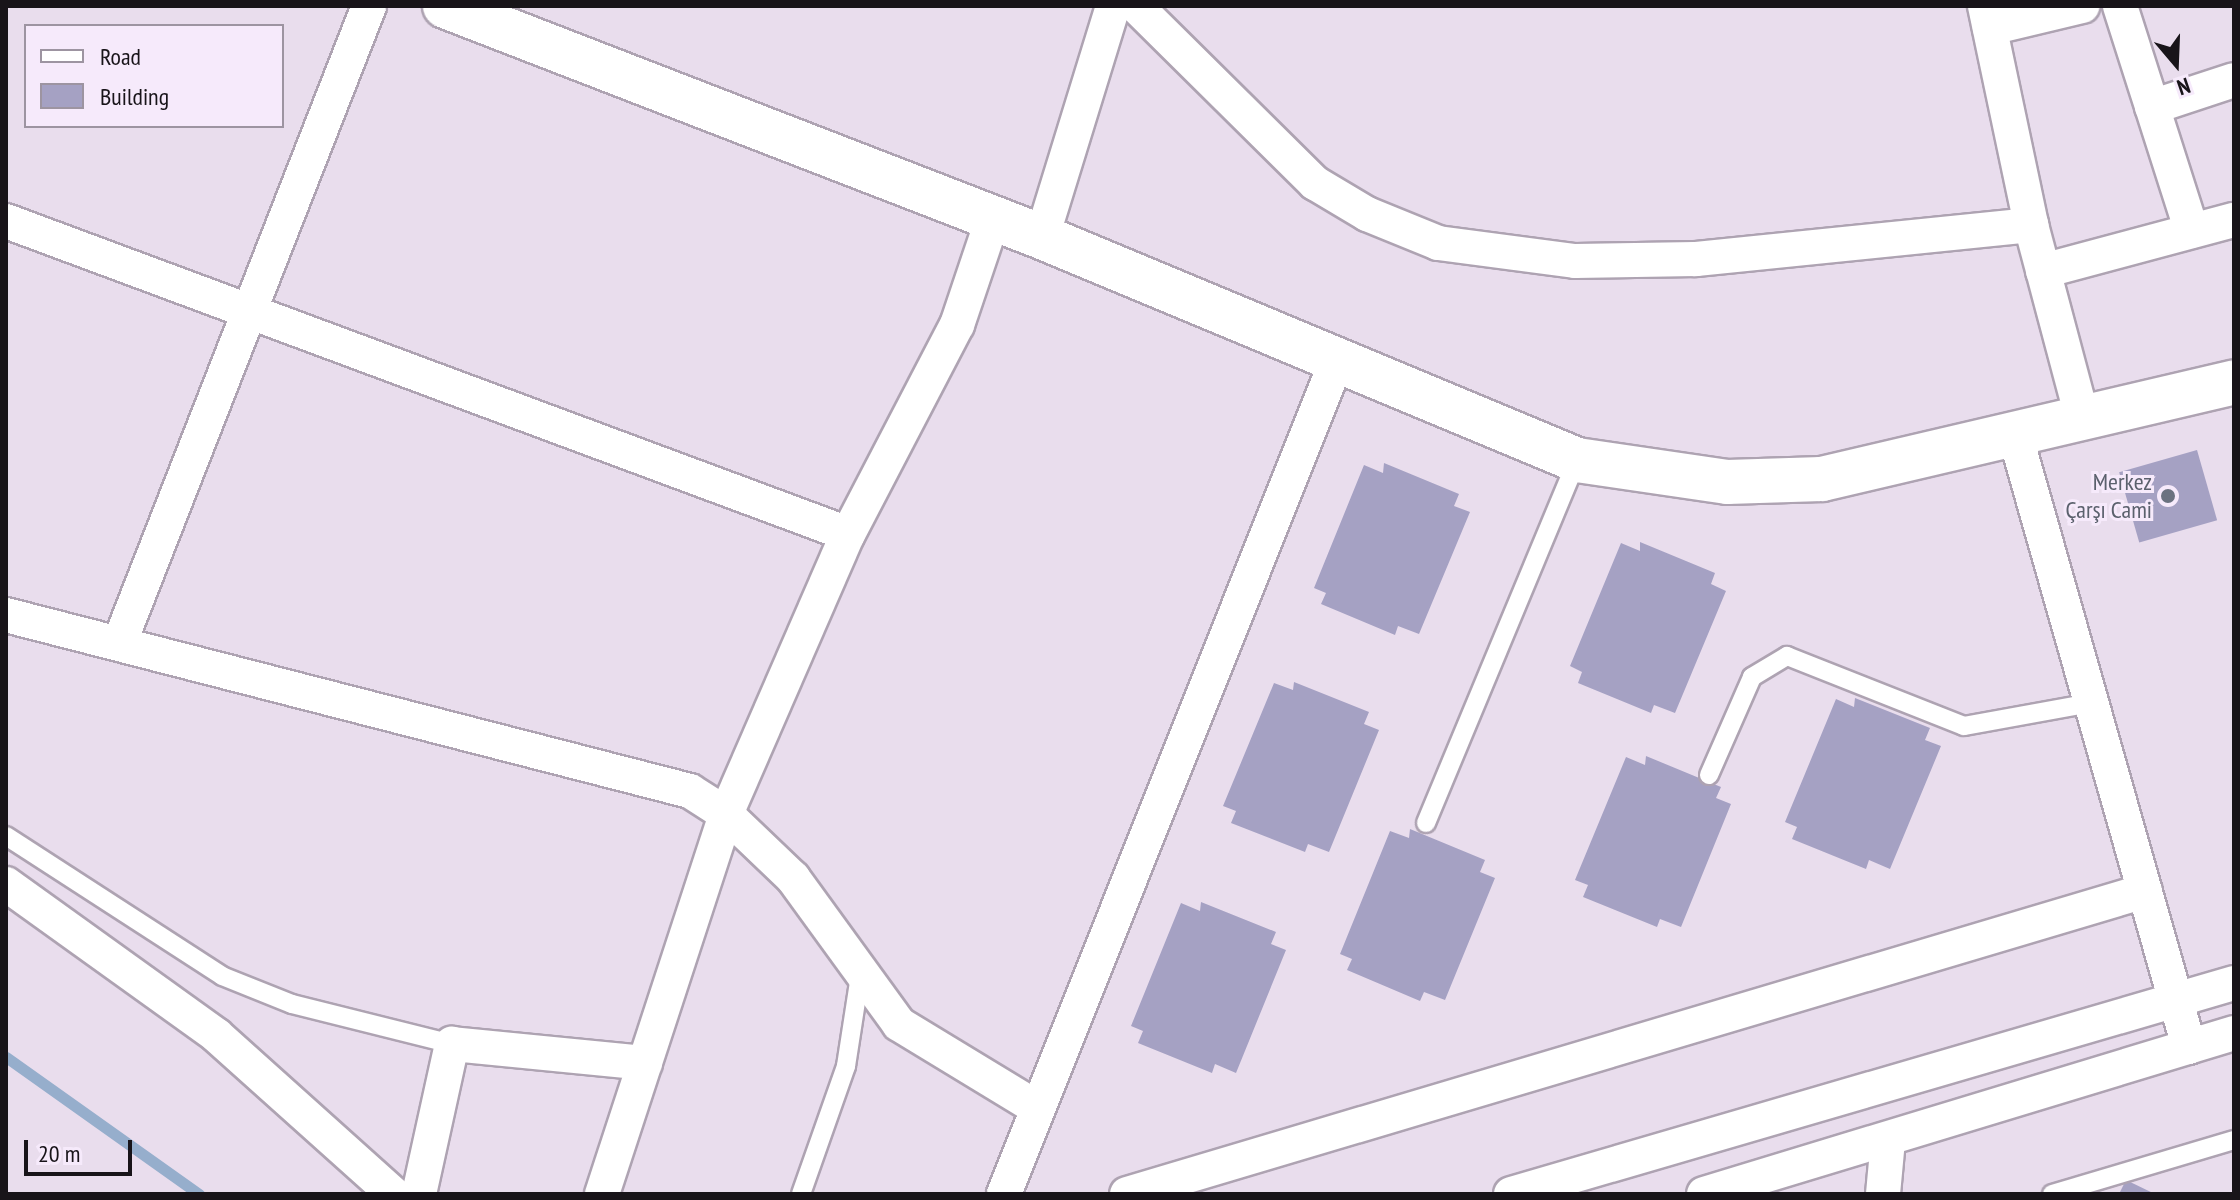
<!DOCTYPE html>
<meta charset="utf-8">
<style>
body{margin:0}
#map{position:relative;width:2240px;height:1200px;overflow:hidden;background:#e9dded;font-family:"PT Sans Narrow",sans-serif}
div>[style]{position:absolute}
.stream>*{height:11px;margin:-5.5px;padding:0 5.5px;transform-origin:5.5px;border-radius:5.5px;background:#96aecc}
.building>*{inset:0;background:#a5a1c3;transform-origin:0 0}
.roads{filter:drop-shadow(2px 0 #aea3b2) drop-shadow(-2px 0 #aea3b2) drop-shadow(0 2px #aea3b2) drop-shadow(0 -2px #aea3b2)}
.lane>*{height:18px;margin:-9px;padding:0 9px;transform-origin:9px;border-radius:9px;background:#fff}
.street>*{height:34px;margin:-17px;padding:0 17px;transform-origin:17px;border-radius:17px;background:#fff}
.secondary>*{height:44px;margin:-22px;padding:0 22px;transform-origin:22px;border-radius:22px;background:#fff}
.dots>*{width:22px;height:22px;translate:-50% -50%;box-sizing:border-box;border:4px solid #f6eafb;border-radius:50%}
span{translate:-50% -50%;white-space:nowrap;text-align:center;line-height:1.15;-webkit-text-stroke:6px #f6eafb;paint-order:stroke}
.worship-label{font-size:24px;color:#5b616d}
.right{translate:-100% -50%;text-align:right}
.frame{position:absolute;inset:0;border:8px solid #181419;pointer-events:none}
.legend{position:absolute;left:24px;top:24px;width:260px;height:104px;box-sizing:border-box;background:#f6eafb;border:2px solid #9d94a1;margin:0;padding:10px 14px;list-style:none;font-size:24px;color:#181419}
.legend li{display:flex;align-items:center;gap:16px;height:40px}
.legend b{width:40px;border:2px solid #9d94a1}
.north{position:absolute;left:2136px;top:24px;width:80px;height:80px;-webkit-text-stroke:6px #f6eafb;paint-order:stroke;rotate:161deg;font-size:22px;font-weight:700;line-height:32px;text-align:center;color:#181419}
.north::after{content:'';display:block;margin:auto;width:28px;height:36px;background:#181419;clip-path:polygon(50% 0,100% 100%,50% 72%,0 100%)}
.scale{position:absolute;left:24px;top:1140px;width:108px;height:36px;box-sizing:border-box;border:4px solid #181419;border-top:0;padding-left:10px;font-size:24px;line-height:28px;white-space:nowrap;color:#181419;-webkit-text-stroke:6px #f6eafb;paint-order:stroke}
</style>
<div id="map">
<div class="stream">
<div style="left:6px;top:1057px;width:237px;rotate:35.4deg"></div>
</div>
<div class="building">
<div style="left:2197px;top:450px;width:73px;height:81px;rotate:74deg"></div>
<div style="clip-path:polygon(1384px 463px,1459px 494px,1454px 506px,1470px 512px,1419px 634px,1398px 626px,1395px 635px,1321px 604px,1326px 593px,1314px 588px,1364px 465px,1383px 473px)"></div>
<div style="clip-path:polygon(1640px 542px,1715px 573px,1711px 584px,1726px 591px,1675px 713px,1654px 705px,1651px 713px,1578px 683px,1582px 672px,1570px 666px,1621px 543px,1640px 551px)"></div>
<div style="clip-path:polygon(1294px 682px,1369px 712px,1364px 724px,1379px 730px,1329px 852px,1308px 844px,1305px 852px,1231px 823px,1236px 811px,1223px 806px,1274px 683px,1293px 690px)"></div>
<div style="clip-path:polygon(1855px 698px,1930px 728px,1925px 740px,1941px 746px,1890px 869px,1869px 860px,1866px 869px,1792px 839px,1797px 827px,1785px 822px,1836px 699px,1854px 707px)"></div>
<div style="clip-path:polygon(1646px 756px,1721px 787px,1716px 798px,1731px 804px,1681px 927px,1660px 919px,1657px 927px,1583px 897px,1588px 885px,1575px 880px,1626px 757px,1645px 765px)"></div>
<div style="clip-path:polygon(1410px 829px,1485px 860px,1480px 872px,1495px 878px,1445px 1000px,1424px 992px,1420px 1001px,1347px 970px,1352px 959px,1340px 954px,1390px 831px,1409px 838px)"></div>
<div style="clip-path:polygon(1201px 902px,1276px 932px,1271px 944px,1286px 950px,1236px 1073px,1215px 1064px,1212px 1073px,1138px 1043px,1143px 1031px,1131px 1026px,1181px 903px,1200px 911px)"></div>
<div style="clip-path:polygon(2126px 1180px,2155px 1194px,2119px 1194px)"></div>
</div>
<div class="roads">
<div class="lane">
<div style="left:1709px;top:775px;width:107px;rotate:-66.3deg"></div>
<div style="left:1752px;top:677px;width:41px;rotate:-31deg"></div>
<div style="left:1787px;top:656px;width:190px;rotate:21.6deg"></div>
<div style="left:1964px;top:726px;width:129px;rotate:-10.3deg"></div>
<div style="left:1426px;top:823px;width:393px;rotate:-67.4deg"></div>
<div style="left:6px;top:836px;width:257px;rotate:32.9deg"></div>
<div style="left:222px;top:976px;width:75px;rotate:21.8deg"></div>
<div style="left:292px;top:1004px;width:165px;rotate:14deg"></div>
<div style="left:801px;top:1194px;width:136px;rotate:-70.6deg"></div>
<div style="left:846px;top:1066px;width:91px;rotate:-81.2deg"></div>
<div style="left:2052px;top:1194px;width:190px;rotate:-16.5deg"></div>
</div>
<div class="street">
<div style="left:1136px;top:6px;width:252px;rotate:44.7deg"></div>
<div style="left:1315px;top:183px;width:61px;rotate:30.8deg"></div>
<div style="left:1367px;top:214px;width:77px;rotate:22.2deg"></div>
<div style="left:1438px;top:243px;width:138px;rotate:7.5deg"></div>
<div style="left:1575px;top:261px;width:121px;rotate:-0.9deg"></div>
<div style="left:1696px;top:259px;width:337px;rotate:-5.8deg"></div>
<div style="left:1985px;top:6px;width:224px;rotate:78.1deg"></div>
<div style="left:2031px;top:225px;width:203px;rotate:75.1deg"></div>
<div style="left:2120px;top:6px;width:236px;rotate:72.3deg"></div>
<div style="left:1990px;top:28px;width:95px;rotate:-13.4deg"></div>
<div style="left:2152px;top:107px;width:86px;rotate:-18.2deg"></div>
<div style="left:6px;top:221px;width:898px;rotate:20.39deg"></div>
<div style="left:1042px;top:237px;width:242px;rotate:-72.9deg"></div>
<div style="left:2043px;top:271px;width:198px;rotate:-15deg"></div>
<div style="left:2016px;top:438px;width:633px;rotate:74.14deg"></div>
<div style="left:6px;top:615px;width:706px;rotate:14.43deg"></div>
<div style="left:690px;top:791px;width:43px;rotate:32.6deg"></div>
<div style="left:726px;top:814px;width:93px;rotate:43.7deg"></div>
<div style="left:793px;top:878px;width:180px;rotate:54deg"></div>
<div style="left:899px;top:1024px;width:162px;rotate:31.3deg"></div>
<div style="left:119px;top:644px;width:685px;rotate:-68.6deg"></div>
<div style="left:6px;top:884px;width:259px;rotate:35.7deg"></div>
<div style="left:216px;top:1035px;width:238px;rotate:41.9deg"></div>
<div style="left:419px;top:1194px;width:154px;rotate:-77.6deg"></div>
<div style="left:452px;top:1044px;width:194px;rotate:5.6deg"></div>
<div style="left:602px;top:1194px;width:400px;rotate:-71.9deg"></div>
<div style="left:726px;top:814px;width:305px;rotate:-66.5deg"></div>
<div style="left:848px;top:534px;width:236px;rotate:-62.5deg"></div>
<div style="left:957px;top:325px;width:113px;rotate:-71.4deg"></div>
<div style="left:1004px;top:1194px;width:893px;rotate:-68.23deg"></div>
<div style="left:1127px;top:1194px;width:1062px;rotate:-16.58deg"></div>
<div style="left:1511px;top:1194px;width:753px;rotate:-16.27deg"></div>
<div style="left:1704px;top:1194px;width:554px;rotate:-16.9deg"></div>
<div style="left:1883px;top:1194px;width:54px;rotate:-84.7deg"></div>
</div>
<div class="secondary">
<div style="left:445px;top:6px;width:640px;rotate:21.15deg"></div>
<div style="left:1042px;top:237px;width:580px;rotate:22.63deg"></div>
<div style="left:1577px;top:460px;width:152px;rotate:8.3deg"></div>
<div style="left:1727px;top:482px;width:95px;rotate:-1.8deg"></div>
<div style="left:1822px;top:479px;width:423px;rotate:-13.2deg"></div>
</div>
</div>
<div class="dots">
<div style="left:2168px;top:496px;background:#6b7280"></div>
</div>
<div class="worship-label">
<span class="right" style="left:2152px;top:496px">Merkez<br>Çarşı Cami</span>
</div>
<div class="frame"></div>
<ul class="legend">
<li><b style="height:10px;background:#fff"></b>Road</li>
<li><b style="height:22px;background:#a5a1c3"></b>Building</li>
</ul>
<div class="north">N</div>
<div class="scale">20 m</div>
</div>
